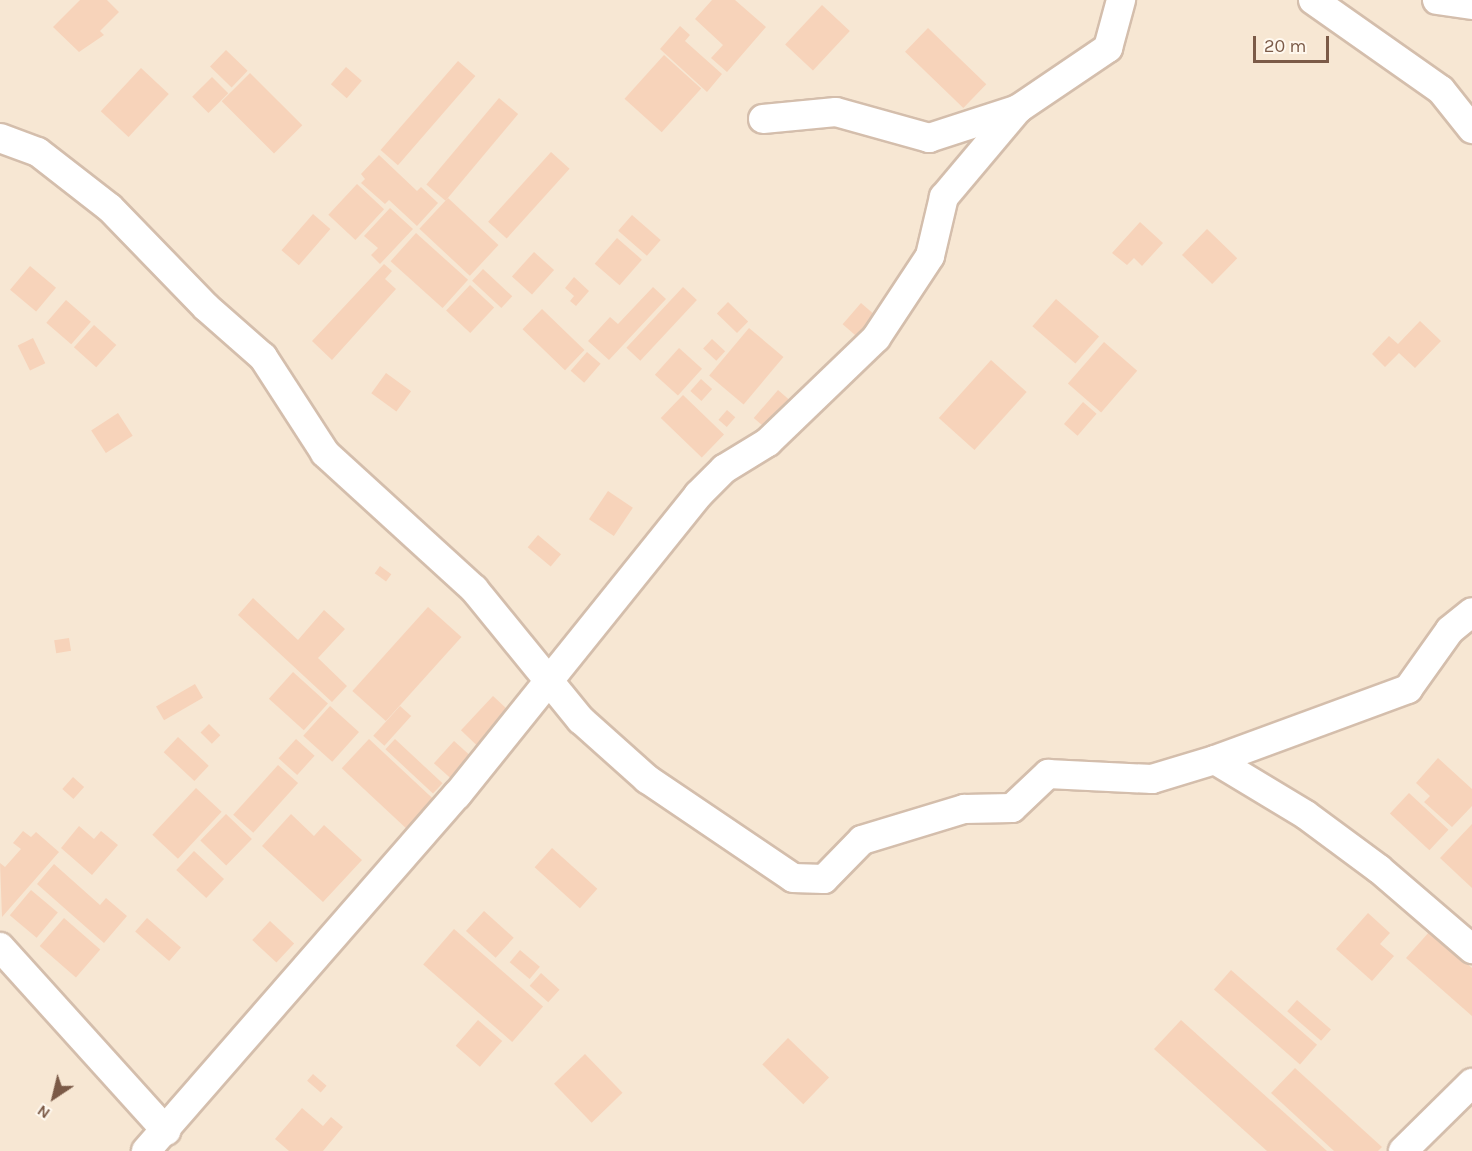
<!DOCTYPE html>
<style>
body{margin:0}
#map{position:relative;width:1472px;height:1151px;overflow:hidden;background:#fef5e5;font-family:Karla,sans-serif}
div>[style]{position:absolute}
.residential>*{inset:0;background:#f7e7d3;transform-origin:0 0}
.building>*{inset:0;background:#f7d3ba;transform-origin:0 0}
.roads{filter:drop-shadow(2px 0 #d4beac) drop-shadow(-2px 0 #d4beac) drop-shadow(0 2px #d4beac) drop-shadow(0 -2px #d4beac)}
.street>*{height:28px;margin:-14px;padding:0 14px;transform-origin:14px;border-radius:14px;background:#fff}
span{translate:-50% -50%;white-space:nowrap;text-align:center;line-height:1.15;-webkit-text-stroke:4.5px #fff8ee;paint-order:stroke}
.north{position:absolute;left:24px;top:1067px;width:60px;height:60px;-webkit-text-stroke:4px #fff8ee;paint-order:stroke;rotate:215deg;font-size:16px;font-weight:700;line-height:24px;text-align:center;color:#7b5a47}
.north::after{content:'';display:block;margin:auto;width:21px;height:27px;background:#7b5a47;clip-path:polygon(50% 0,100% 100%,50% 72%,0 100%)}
.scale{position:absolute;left:1253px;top:36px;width:76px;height:27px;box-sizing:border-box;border:3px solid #7b5a47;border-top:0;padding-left:8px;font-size:18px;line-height:21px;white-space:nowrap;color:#7b5a47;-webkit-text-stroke:4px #fff8ee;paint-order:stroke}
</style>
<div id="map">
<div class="residential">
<div style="left:0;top:0;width:1472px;height:1151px"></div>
</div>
<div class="building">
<div style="clip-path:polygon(80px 0,107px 0,119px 12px,100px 31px,104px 35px,79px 52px,53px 27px)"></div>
<div style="clip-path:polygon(712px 0,735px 0,766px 27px,727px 72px,711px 58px,723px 45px,695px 19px)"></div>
<div style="left:822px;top:5px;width:38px;height:54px;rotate:43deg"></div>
<div style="clip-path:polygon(680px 26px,690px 35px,685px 41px,722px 74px,707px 92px,660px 49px)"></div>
<div style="left:928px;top:28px;width:81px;height:33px;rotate:44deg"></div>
<div style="left:226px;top:50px;width:30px;height:23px;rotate:44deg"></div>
<div style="left:664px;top:55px;width:50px;height:59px;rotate:42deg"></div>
<div style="left:458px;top:61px;width:23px;height:118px;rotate:41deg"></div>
<div style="left:346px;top:67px;width:21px;height:23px;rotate:41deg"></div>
<div style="left:141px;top:68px;width:38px;height:59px;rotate:43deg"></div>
<div style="left:250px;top:73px;width:74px;height:40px;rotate:45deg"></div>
<div style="left:212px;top:77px;width:23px;height:28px;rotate:45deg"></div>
<div style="left:499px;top:98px;width:25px;height:113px;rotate:40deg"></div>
<div style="left:551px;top:152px;width:25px;height:94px;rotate:42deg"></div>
<div style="clip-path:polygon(379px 155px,417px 191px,421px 187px,438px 203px,417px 226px,389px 200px,385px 204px,361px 183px,365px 179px,361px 174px)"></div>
<div style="left:357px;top:184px;width:37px;height:42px;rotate:43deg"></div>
<div style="left:448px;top:198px;width:69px;height:42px;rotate:43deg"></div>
<div style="clip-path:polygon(390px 208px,413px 229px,380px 264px,371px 255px,378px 248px,364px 236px)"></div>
<div style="left:313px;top:214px;width:23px;height:48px;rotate:41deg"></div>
<div style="left:632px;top:215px;width:38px;height:21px;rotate:41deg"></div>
<div style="clip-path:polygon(1140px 222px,1163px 243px,1142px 266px,1134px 258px,1127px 265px,1112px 253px)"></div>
<div style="left:1207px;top:229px;width:42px;height:36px;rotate:44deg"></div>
<div style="left:416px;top:233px;width:70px;height:38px;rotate:42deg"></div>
<div style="left:617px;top:238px;width:33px;height:34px;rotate:41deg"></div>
<div style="left:534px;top:252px;width:27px;height:33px;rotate:42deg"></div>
<div style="clip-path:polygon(384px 264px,392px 271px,385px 279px,396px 289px,332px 360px,312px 341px)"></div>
<div style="left:30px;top:266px;width:34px;height:31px;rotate:40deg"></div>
<div style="left:483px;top:269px;width:40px;height:16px;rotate:43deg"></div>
<div style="clip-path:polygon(574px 277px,589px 291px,576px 306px,570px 301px,574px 296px,565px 288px)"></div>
<div style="left:470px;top:285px;width:33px;height:35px;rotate:43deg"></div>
<div style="clip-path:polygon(653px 287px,666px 299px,609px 360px,588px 341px,610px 317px,618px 324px)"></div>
<div style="left:683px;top:287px;width:19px;height:83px;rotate:43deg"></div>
<div style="left:1056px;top:299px;width:57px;height:36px;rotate:41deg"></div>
<div style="left:66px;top:300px;width:33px;height:30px;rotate:41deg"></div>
<div style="left:728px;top:302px;width:28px;height:16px;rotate:44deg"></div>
<div style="left:861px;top:303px;width:23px;height:28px;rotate:41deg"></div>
<div style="left:542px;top:309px;width:59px;height:28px;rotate:44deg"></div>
<div style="clip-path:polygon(1420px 321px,1441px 341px,1415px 368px,1399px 353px,1385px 367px,1372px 354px,1389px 336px,1398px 344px)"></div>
<div style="left:94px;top:325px;width:30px;height:30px;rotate:42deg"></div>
<div style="left:749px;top:328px;width:45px;height:62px;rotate:40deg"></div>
<div style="left:33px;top:338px;width:28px;height:17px;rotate:64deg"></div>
<div style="left:712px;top:339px;width:18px;height:13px;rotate:43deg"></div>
<div style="left:1104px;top:342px;width:44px;height:55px;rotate:41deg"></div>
<div style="left:679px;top:348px;width:31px;height:36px;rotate:42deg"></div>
<div style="left:587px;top:352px;width:18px;height:25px;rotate:41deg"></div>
<div style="left:991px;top:360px;width:48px;height:78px;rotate:42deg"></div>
<div style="left:386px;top:373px;width:31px;height:25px;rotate:36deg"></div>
<div style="left:701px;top:379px;width:15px;height:16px;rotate:42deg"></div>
<div style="left:778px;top:390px;width:23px;height:37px;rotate:41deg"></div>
<div style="left:683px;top:395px;width:57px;height:32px;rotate:44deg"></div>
<div style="left:1083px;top:402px;width:18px;height:29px;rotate:41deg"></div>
<div style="left:727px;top:410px;width:11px;height:13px;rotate:41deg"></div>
<div style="left:118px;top:413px;width:27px;height:32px;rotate:57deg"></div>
<div style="left:608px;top:491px;width:30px;height:34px;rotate:34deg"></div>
<div style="left:538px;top:535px;width:30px;height:16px;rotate:40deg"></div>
<div style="left:380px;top:566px;width:14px;height:9px;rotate:36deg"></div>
<div style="clip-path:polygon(253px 598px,298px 640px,324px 610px,345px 629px,318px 658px,347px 686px,332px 702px,238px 615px)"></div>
<div style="left:428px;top:607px;width:45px;height:113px;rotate:42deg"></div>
<div style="left:69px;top:638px;width:13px;height:15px;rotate:81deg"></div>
<div style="left:293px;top:672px;width:47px;height:36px;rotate:42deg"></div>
<div style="left:195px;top:684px;width:16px;height:45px;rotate:60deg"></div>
<div style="left:493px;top:696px;width:22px;height:47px;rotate:43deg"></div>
<div style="left:330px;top:706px;width:39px;height:40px;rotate:42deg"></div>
<div style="left:400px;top:706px;width:15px;height:40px;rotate:42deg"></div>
<div style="left:209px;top:724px;width:16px;height:12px;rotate:45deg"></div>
<div style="left:178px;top:737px;width:42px;height:21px;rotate:43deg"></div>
<div style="left:296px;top:739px;width:25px;height:26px;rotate:42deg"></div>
<div style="left:369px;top:739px;width:92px;height:40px;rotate:43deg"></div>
<div style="left:395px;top:739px;width:65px;height:14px;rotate:43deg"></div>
<div style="left:454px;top:741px;width:27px;height:30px;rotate:42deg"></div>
<div style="clip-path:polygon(1438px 758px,1472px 789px,1472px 806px,1452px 827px,1424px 802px,1430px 796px,1416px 783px)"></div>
<div style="left:278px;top:765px;width:27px;height:67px;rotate:42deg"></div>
<div style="left:73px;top:777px;width:15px;height:16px;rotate:42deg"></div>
<div style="left:196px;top:788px;width:35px;height:64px;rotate:43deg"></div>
<div style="left:1409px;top:793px;width:54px;height:28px;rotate:43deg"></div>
<div style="left:226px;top:814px;width:36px;height:37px;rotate:44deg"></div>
<div style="clip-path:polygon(291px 814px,314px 836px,324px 825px,362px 860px,323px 902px,262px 846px)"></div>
<div style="clip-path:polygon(1472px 824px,1472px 888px,1440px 858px)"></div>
<div style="clip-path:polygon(79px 826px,94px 839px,101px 831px,118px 845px,92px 875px,61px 848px)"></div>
<div style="clip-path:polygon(23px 831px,31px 837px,36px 832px,59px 852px,2px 917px,0 863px,5px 867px,21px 849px,13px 843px)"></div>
<div style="left:552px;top:848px;width:61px;height:26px;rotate:42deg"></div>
<div style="left:194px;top:851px;width:41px;height:26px;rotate:43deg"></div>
<div style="clip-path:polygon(54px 864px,100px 905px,106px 898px,127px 916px,104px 943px,37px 884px)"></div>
<div style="left:31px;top:890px;width:35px;height:33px;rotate:40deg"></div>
<div style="left:484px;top:911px;width:40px;height:27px;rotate:42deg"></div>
<div style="clip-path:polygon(1368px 913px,1390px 933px,1380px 944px,1394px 956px,1372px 981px,1336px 949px)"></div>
<div style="left:64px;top:918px;width:48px;height:37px;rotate:41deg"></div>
<div style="left:147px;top:918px;width:45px;height:18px;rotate:41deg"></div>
<div style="left:270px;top:921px;width:33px;height:26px;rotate:43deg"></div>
<div style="left:454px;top:929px;width:118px;height:47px;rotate:41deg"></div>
<div style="clip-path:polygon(1430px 931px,1472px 968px,1472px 1016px,1406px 958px)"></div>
<div style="left:520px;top:950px;width:26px;height:16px;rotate:40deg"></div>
<div style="left:1231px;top:970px;width:114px;height:26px;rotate:41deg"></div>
<div style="left:541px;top:973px;width:25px;height:17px;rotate:42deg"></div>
<div style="left:1297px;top:1000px;width:45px;height:15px;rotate:41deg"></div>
<div style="left:478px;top:1020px;width:32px;height:34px;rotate:41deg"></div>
<div style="clip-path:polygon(1181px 1020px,1327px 1151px,1267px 1151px,1154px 1049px)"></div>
<div style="left:788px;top:1038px;width:57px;height:37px;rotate:44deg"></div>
<div style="left:585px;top:1054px;width:54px;height:43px;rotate:46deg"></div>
<div style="clip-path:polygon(1295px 1068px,1382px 1147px,1378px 1151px,1334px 1151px,1271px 1093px)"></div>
<div style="left:313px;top:1074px;width:18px;height:9px;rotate:41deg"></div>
<div style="clip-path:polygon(302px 1108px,323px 1126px,331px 1117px,343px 1127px,323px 1151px,289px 1151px,275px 1139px)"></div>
</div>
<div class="roads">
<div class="street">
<div style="left:1313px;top:0;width:156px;rotate:35.1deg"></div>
<div style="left:1441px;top:90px;width:50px;rotate:51.5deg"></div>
<div style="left:1437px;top:0;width:35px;rotate:8deg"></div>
<div style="left:763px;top:119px;width:73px;rotate:-5.5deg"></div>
<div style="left:836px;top:112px;width:97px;rotate:15.6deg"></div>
<div style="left:929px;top:138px;width:94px;rotate:-18deg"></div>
<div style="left:1018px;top:109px;width:109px;rotate:-34.1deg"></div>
<div style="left:1108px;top:48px;width:50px;rotate:-74.8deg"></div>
<div style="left:0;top:138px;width:40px;rotate:20.2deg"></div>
<div style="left:38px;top:152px;width:91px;rotate:37.9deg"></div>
<div style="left:110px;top:208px;width:138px;rotate:45.9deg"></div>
<div style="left:206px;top:307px;width:76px;rotate:41.3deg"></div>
<div style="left:263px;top:357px;width:114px;rotate:57.1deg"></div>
<div style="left:325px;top:453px;width:202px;rotate:42.4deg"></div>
<div style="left:474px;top:589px;width:169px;rotate:50.8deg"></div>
<div style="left:581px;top:720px;width:89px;rotate:41.8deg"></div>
<div style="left:647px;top:779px;width:176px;rotate:34.1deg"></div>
<div style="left:793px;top:878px;width:31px;rotate:2deg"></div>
<div style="left:824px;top:879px;width:54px;rotate:-45.7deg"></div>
<div style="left:862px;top:840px;width:107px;rotate:-16.9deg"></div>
<div style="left:964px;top:809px;width:48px;rotate:-1.2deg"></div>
<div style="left:1012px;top:808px;width:50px;rotate:-43.4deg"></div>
<div style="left:1048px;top:774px;width:104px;rotate:2.8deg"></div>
<div style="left:1152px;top:779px;width:66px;rotate:-16.8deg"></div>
<div style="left:1215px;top:760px;width:106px;rotate:31.1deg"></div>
<div style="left:1306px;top:815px;width:91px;rotate:36.5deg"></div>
<div style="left:1379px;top:869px;width:123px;rotate:40.7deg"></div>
<div style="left:1215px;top:760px;width:206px;rotate:-20.2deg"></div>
<div style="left:1408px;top:689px;width:72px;rotate:-54.6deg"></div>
<div style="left:1450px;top:630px;width:28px;rotate:-39deg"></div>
<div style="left:0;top:947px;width:248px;rotate:47.9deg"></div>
<div style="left:146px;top:1151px;width:473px;rotate:-48.9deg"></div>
<div style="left:457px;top:795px;width:385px;rotate:-51.2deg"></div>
<div style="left:698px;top:495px;width:37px;rotate:-45deg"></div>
<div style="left:724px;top:469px;width:52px;rotate:-31.5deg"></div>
<div style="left:768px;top:442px;width:150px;rotate:-43.9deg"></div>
<div style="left:876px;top:338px;width:98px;rotate:-56.6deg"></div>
<div style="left:930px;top:256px;width:61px;rotate:-76.7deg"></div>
<div style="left:944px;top:197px;width:115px;rotate:-49.9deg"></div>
<div style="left:1403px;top:1151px;width:97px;rotate:-44.6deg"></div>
</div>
</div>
<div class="north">N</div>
<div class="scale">20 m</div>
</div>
